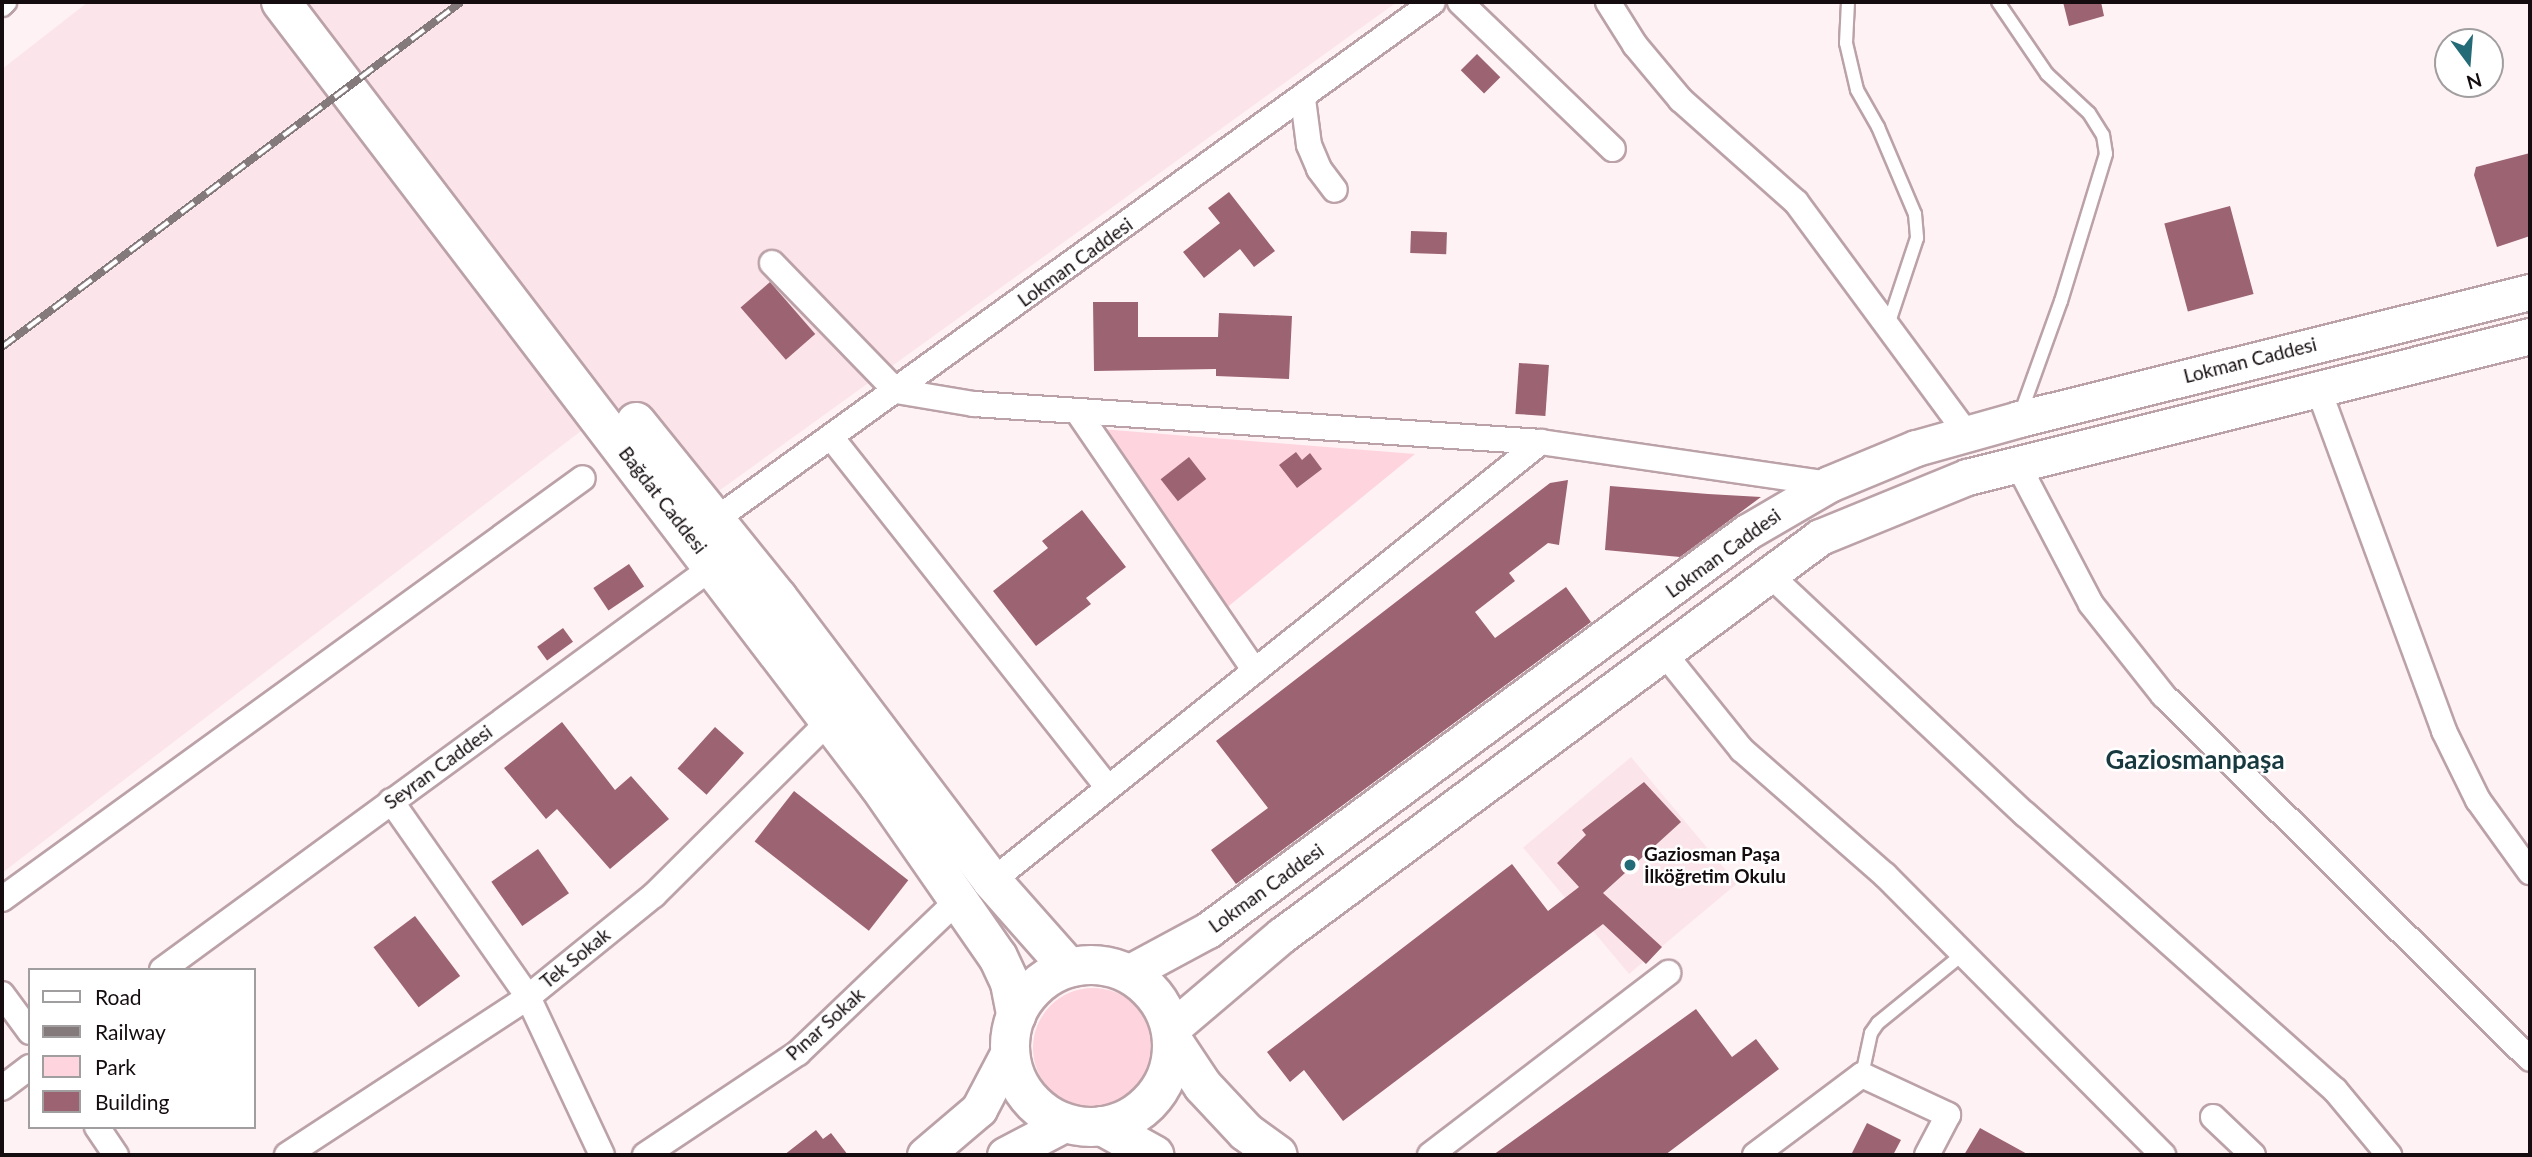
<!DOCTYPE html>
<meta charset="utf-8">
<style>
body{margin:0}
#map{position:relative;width:2532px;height:1157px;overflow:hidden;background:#fef2f5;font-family:Lato,sans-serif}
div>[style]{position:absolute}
.built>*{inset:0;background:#fbe5ea;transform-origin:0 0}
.green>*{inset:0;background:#fed4de}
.round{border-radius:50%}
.building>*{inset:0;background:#9c6372;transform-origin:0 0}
.roads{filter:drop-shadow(2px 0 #bba2a8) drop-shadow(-2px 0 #bba2a8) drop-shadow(0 2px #bba2a8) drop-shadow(0 -2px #bba2a8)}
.lane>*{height:12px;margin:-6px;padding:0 6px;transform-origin:6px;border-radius:6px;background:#fff}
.street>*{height:24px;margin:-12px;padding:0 12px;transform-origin:12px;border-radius:12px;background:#fff}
.secondary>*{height:35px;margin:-17.5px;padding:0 17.5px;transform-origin:17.5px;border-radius:17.5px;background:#fff}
.primary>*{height:38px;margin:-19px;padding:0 19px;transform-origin:19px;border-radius:19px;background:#fff}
.primary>.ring{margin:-19px;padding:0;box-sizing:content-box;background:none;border:38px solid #fff;border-radius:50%}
.rail>*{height:8px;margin-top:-4px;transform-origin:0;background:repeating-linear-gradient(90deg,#fff 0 16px,#847a7c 0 32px);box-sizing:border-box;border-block:2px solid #847a7c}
.dots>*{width:19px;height:19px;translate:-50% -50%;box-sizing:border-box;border:4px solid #fff;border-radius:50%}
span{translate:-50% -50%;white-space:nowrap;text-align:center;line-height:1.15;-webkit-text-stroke:5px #fff;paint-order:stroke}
.street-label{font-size:19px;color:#140c0e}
.poi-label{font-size:19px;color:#140c0e;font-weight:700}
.left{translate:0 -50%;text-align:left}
.district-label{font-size:26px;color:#17393f;font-weight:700}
.frame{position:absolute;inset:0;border:4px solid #140c0e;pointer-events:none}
.legend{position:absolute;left:28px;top:968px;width:228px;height:161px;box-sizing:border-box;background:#fff;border:2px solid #a19e9f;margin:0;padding:9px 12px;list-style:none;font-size:21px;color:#140c0e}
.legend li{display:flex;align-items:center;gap:14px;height:35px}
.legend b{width:35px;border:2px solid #a19e9f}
.north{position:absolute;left:2434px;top:28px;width:70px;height:70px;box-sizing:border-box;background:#fff;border:2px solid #a19e9f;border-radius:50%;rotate:164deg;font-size:19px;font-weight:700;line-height:28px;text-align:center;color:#140c0e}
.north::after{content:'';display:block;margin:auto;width:24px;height:32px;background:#236b77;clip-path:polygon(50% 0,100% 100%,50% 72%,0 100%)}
</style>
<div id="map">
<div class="built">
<div style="clip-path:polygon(88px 2px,1397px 2px,716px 493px,610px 409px,2px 873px,2px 69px)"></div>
<div style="left:1631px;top:757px;width:165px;height:141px;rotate:50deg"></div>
</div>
<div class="green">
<div style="clip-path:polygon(1088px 428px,1415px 454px,1225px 609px)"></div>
<div class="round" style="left:1033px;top:988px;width:120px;height:120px"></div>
</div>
<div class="building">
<div style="clip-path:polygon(2063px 2px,2101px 2px,2104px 16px,2069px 26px)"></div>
<div style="left:1477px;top:54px;width:33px;height:23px;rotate:45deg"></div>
<div style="clip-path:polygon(2530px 153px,2530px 236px,2497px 247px,2474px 175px,2476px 167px)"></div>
<div style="clip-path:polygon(1229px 192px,1275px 251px,1254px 267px,1240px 249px,1204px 278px,1183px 252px,1220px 223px,1208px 208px)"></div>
<div style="left:2230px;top:206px;width:91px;height:68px;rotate:75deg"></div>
<div style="left:1411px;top:231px;width:36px;height:22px;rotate:2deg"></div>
<div style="left:770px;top:282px;width:69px;height:39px;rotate:49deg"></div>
<div style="clip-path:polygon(1093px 302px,1138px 302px,1138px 337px,1218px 337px,1219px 313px,1292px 316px,1289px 379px,1216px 376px,1216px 369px,1094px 371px)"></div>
<div style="left:1519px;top:363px;width:30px;height:51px;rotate:4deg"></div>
<div style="clip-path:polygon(1296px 452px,1302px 460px,1310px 453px,1322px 469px,1297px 488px,1279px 465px)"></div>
<div style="left:1189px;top:457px;width:28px;height:36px;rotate:52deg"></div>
<div style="clip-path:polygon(1568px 480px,1559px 545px,1548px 543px,1509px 573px,1515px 581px,1475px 612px,1495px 638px,1566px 587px,1591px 622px,1236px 884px,1211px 850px,1268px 808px,1216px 741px,1550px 483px)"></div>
<div style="clip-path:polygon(1610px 486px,1708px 494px,1761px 497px,1680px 557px,1605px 550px)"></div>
<div style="clip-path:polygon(1082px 510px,1126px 567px,1086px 598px,1091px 604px,1036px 646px,993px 591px,1048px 548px,1042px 541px)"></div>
<div style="left:629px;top:564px;width:27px;height:43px;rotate:56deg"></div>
<div style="left:563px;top:628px;width:17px;height:32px;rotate:54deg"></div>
<div style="clip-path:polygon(562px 722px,615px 790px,631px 776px,669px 819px,610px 869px,557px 809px,546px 819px,504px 768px)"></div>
<div style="left:715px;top:727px;width:39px;height:56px;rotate:42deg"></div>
<div style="clip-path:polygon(1644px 782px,1681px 822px,1603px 893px,1662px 947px,1646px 964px,1603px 924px,1343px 1121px,1304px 1070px,1290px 1082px,1267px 1052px,1512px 864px,1548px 911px,1579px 887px,1557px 863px,1586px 835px,1582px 830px)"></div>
<div style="left:794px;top:791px;width:145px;height:64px;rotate:38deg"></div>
<div style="left:538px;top:849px;width:54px;height:57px;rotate:55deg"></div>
<div style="left:415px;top:916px;width:75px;height:52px;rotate:53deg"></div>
<div style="clip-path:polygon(1696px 1009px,1732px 1057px,1756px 1039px,1779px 1069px,1665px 1155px,1493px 1155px)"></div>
<div style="clip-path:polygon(1867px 1123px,1901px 1140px,1893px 1155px,1851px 1155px)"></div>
<div style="clip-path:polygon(1980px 1128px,2029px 1155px,1964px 1155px)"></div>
<div style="clip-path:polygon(816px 1130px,823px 1139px,831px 1133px,848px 1155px,784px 1155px)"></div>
</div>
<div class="roads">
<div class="lane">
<div style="left:1848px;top:2px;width:41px;rotate:92.8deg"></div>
<div style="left:1846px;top:43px;width:48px;rotate:76.8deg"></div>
<div style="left:1857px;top:90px;width:43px;rotate:60.4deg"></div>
<div style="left:1878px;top:127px;width:95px;rotate:67deg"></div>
<div style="left:1915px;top:214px;width:24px;rotate:85deg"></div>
<div style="left:1917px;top:238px;width:95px;rotate:108.4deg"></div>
<div style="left:1998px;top:2px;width:87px;rotate:55.8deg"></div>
<div style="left:2047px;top:74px;width:57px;rotate:42.9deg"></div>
<div style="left:2089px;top:113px;width:26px;rotate:58deg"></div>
<div style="left:2103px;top:135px;width:19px;rotate:81deg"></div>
<div style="left:2106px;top:154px;width:154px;rotate:107deg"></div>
<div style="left:2061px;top:301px;width:121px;rotate:109.8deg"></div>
<div style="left:1862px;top:1075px;width:43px;rotate:-77.9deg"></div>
<div style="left:1871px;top:1033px;width:12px;rotate:-55deg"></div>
<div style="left:1878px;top:1023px;width:111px;rotate:-39.1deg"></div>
</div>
<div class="street">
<div style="left:1460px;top:2px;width:212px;rotate:43.9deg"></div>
<div style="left:1608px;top:2px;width:51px;rotate:57.9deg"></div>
<div style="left:1635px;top:45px;width:72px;rotate:50.1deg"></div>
<div style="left:1681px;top:100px;width:154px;rotate:41.6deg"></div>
<div style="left:1796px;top:202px;width:288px;rotate:53.6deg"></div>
<div style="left:2px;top:4px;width:3px;rotate:-45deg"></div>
<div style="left:1303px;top:99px;width:46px;rotate:82.6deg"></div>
<div style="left:1309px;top:145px;width:26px;rotate:67deg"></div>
<div style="left:1319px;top:169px;width:26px;rotate:53deg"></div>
<div style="left:772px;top:263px;width:178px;rotate:45.9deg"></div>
<div style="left:896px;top:391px;width:79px;rotate:9.5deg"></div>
<div style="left:974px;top:404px;width:568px;rotate:3.83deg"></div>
<div style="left:1541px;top:442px;width:291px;rotate:8.3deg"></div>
<div style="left:2318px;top:388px;width:365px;rotate:69.8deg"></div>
<div style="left:2444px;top:731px;width:77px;rotate:63.8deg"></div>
<div style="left:2478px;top:800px;width:89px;rotate:54.2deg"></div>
<div style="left:1077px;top:411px;width:315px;rotate:55.6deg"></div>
<div style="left:831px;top:437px;width:447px;rotate:51.7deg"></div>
<div style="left:2017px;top:463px;width:159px;rotate:62.3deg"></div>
<div style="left:2091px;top:604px;width:117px;rotate:51.6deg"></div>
<div style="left:2164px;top:696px;width:515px;rotate:44.76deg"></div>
<div style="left:715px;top:520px;width:885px;rotate:-35.81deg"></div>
<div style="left:1769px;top:574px;width:351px;rotate:43.2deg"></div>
<div style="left:2025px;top:814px;width:415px;rotate:41.7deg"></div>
<div style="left:2335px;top:1090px;width:85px;rotate:50.3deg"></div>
<div style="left:1664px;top:653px;width:124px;rotate:51.2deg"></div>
<div style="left:1742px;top:750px;width:190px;rotate:41.2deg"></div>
<div style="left:1885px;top:875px;width:395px;rotate:45.2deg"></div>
<div style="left:391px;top:801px;width:239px;rotate:55deg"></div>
<div style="left:528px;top:997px;width:174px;rotate:64.9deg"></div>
<div style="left:992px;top:881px;width:703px;rotate:-38.65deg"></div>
<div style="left:2px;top:899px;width:717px;rotate:-35.93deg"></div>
<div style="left:162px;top:970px;width:684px;rotate:-36.2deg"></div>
<div style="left:2px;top:994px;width:47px;rotate:53.6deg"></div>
<div style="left:2px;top:1088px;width:35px;rotate:-37deg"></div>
<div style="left:2213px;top:1117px;width:55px;rotate:43.5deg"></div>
<div style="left:97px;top:1127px;width:34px;rotate:56deg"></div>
<div style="left:287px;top:1155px;width:288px;rotate:-33.2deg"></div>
<div style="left:528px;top:997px;width:162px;rotate:-39deg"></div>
<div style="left:654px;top:895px;width:248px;rotate:-44.8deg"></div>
<div style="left:645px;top:1155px;width:184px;rotate:-33.7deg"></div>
<div style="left:798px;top:1053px;width:221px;rotate:-43.7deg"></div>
<div style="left:1430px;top:1155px;width:300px;rotate:-37.4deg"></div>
<div style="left:1755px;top:1155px;width:134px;rotate:-36.8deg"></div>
<div style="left:1862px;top:1075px;width:95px;rotate:24.9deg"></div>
<div style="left:1948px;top:1115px;width:45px;rotate:117.7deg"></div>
</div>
<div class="secondary">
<div style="left:1128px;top:973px;width:91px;rotate:-28.3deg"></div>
<div style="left:1208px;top:930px;width:670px;rotate:-36.44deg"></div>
<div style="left:1747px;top:532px;width:95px;rotate:-30.3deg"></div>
<div style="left:1829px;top:484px;width:94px;rotate:-22.5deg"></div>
<div style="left:1916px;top:448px;width:107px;rotate:-15.7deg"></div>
<div style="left:2019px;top:419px;width:527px;rotate:-13.96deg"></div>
<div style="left:1171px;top:1029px;width:145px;rotate:-40.3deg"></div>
<div style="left:1282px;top:935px;width:669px;rotate:-36.49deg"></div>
<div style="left:1820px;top:537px;width:159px;rotate:-22.2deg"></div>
<div style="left:1967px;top:477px;width:580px;rotate:-14.06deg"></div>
<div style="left:925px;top:1155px;width:71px;rotate:-40.4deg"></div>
<div style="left:979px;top:1109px;width:67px;rotate:-62.3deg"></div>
<div style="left:1005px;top:1155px;width:69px;rotate:-27.7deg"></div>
</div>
<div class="primary">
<div style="left:281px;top:2px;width:986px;rotate:52.67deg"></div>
<div style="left:879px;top:786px;width:208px;rotate:55.2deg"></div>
<div style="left:998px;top:957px;width:29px;rotate:65deg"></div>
<div style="left:1010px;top:983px;width:33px;rotate:79deg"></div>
<div style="left:636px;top:422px;width:226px;rotate:51.1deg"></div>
<div style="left:778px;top:598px;width:355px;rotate:52.9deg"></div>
<div style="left:992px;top:881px;width:116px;rotate:48.5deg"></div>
<div class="ring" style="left:1010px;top:965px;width:124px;height:124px"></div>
<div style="left:1173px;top:1041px;width:54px;rotate:56.3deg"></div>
<div style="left:1203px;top:1086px;width:63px;rotate:46.9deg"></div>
<div style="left:1246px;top:1132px;width:39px;rotate:36deg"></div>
<div style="left:1102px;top:1126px;width:60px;rotate:29.1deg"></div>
</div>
</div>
<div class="rail">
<div style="left:2px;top:347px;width:574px;rotate:-36.93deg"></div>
</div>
<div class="dots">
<div style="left:1630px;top:865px;background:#236b77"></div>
</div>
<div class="street-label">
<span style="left:1075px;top:262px;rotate:-36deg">Lokman Caddesi</span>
<span style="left:2250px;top:360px;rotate:-14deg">Lokman Caddesi</span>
<span style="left:663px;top:500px;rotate:52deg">Bağdat Caddesi</span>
<span style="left:1723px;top:553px;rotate:-36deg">Lokman Caddesi</span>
<span style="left:438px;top:767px;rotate:-36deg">Seyran Caddesi</span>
<span style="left:1266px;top:888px;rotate:-36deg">Lokman Caddesi</span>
<span style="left:575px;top:958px;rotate:-39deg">Tek Sokak</span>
<span style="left:825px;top:1024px;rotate:-42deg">Pınar Sokak</span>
</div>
<div class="poi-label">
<span class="left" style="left:1644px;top:865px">Gaziosman Paşa<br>İlköğretim Okulu</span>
</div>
<div class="district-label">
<span style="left:2195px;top:760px">Gaziosmanpaşa</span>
</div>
<div class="frame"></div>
<ul class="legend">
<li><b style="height:9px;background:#fff"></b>Road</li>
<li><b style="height:9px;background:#847a7c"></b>Railway</li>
<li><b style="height:19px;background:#fed4de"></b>Park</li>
<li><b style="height:19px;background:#9c6372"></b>Building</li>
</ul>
<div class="north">N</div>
</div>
